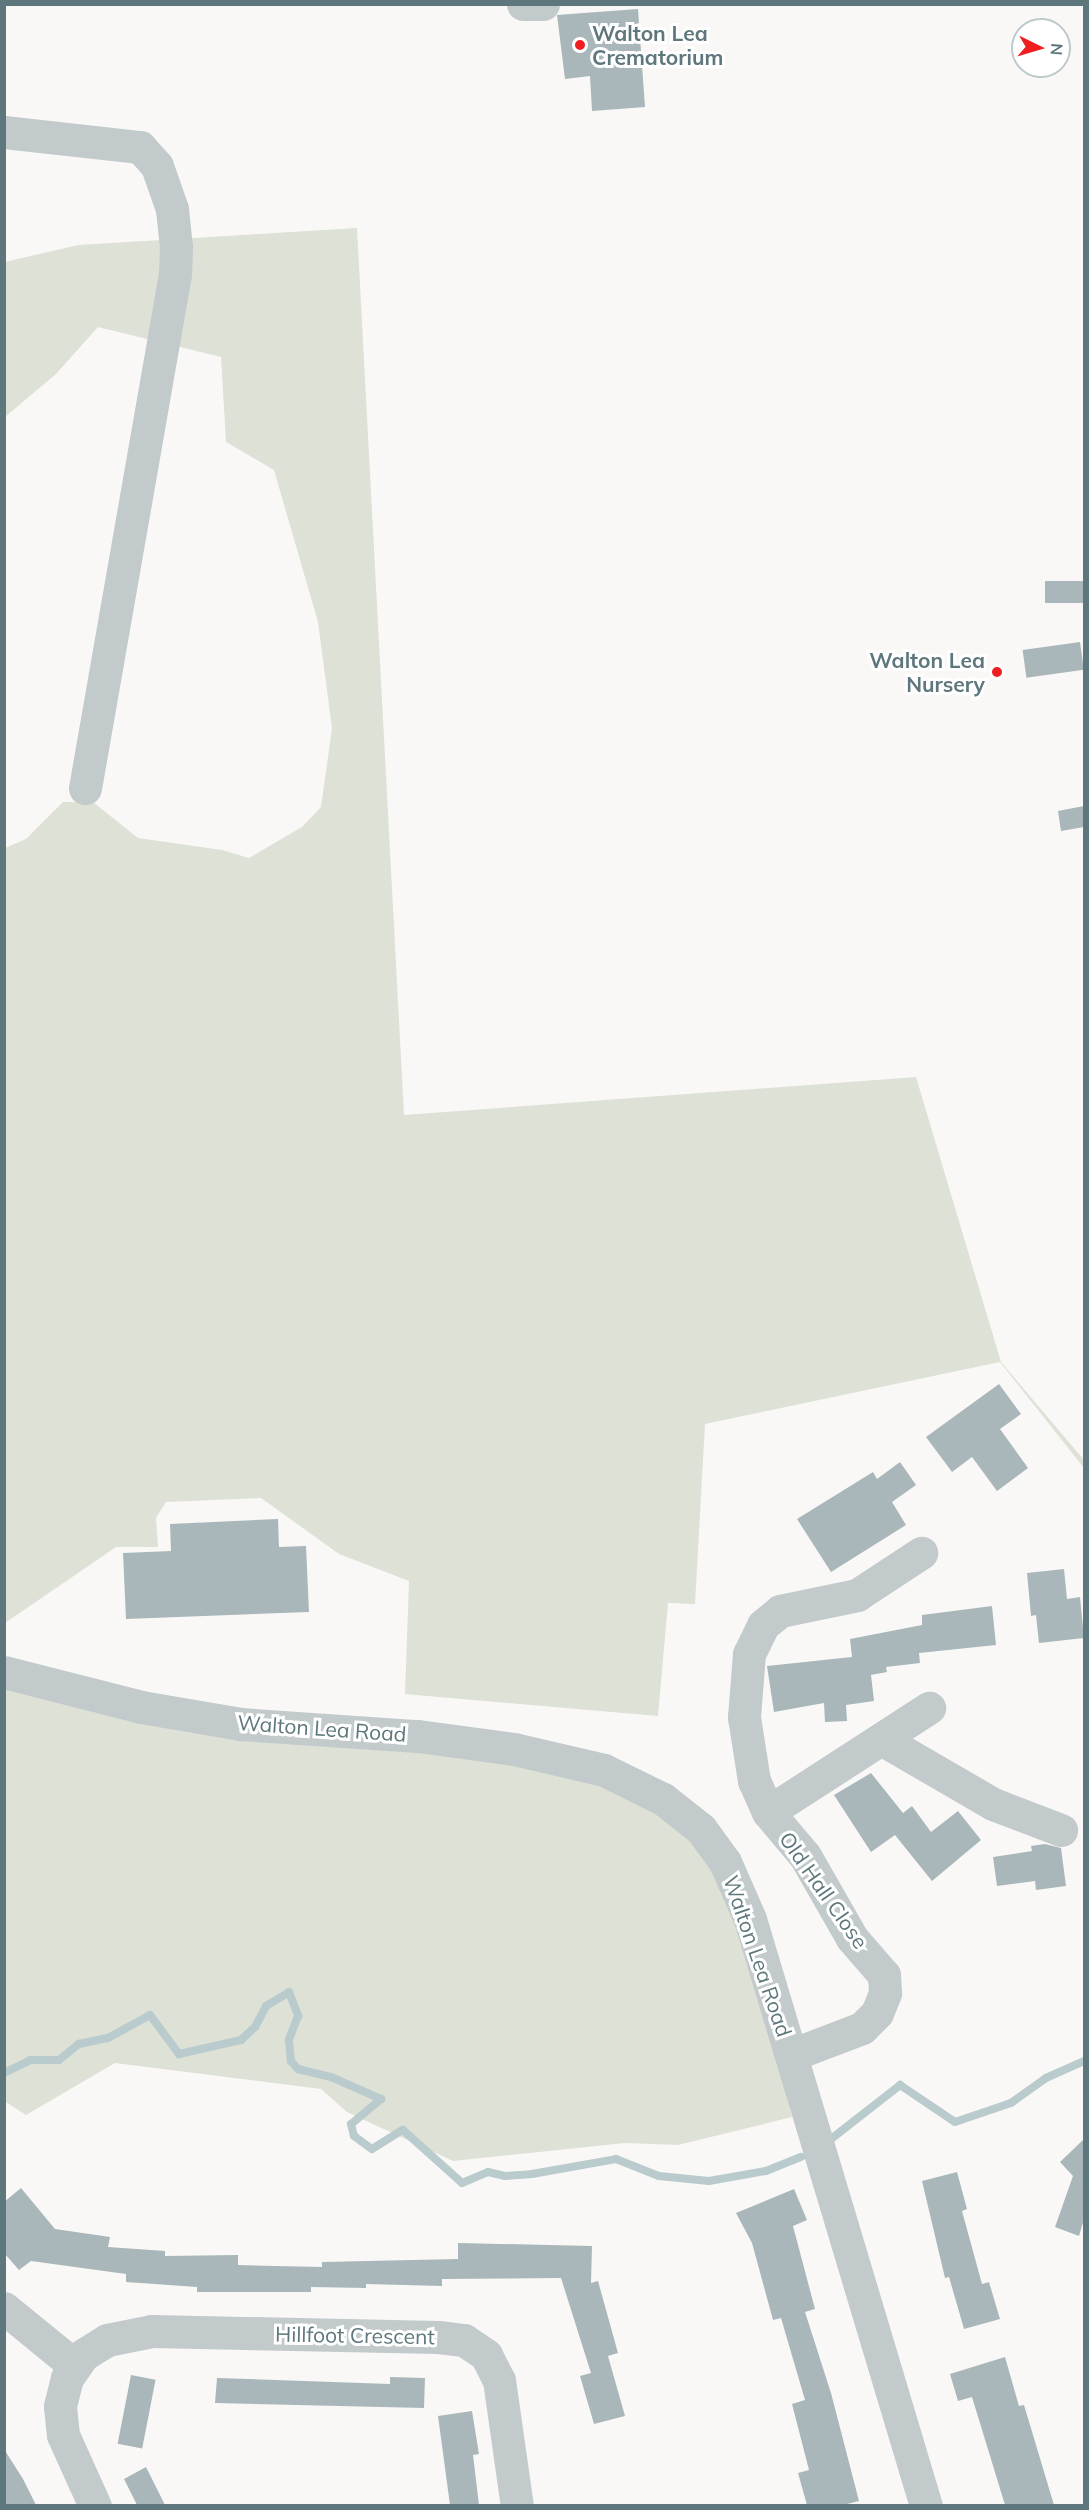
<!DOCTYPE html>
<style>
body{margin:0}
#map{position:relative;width:1089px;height:2510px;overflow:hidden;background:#f9f8f6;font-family:Mulish,sans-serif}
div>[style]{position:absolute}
.green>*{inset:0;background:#dde1d6}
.stream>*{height:8px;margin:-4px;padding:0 4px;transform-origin:4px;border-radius:4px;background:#b9cbcc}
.building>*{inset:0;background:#a9b7ba;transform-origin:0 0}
.minor>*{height:33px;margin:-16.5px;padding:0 16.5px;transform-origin:16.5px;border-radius:16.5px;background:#c3cacc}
.dots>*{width:16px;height:16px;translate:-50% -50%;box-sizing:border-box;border:3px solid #fff;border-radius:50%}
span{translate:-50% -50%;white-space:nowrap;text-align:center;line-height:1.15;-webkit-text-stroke:6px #fff;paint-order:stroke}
.poi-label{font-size:21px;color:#5d777d;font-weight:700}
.left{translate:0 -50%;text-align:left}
.right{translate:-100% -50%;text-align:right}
.street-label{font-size:21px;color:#5d777d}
.frame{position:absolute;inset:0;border:6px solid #5d777d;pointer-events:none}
.north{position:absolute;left:1011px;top:18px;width:60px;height:60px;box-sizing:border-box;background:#fff;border:2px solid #bec9cb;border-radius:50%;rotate:95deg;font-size:16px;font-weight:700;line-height:24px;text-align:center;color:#5d777d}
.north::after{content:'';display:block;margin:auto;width:21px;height:27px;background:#f11e20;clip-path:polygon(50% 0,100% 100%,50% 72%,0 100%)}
</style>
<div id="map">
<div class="green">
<div style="clip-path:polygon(357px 228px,404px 1115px,916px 1077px,1001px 1362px,1084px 1460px,1084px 1468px,1000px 1362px,705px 1424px,695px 1604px,668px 1603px,658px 1716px,405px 1694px,409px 1581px,339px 1554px,261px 1498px,166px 1502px,156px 1518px,158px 1547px,116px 1547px,5px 1623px,5px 848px,26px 839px,63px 802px,93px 802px,138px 838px,222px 850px,249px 858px,302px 827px,321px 807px,332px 728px,318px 622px,274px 470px,226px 442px,221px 357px,98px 327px,56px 374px,5px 417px,5px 262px,78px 245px)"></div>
<div style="clip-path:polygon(4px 1672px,604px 1770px,725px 1862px,792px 2117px,678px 2145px,625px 2143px,453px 2161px,347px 2112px,321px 2089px,115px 2063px,26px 2115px,4px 2101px)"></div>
</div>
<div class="stream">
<div style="left:4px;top:2073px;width:30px;rotate:-26deg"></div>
<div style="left:31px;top:2060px;width:28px"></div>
<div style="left:59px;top:2060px;width:26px;rotate:-39deg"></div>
<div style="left:79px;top:2044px;width:30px;rotate:-12deg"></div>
<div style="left:108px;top:2038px;width:48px;rotate:-28.7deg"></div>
<div style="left:150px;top:2015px;width:49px;rotate:53.4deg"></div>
<div style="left:179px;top:2054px;width:64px;rotate:-12.7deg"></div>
<div style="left:241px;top:2040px;width:19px;rotate:-43deg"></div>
<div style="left:255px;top:2027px;width:24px;rotate:-62deg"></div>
<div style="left:266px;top:2006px;width:27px;rotate:-31deg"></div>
<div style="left:289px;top:1992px;width:26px;rotate:69deg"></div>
<div style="left:298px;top:2016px;width:26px;rotate:111deg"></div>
<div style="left:289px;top:2040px;width:21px;rotate:85deg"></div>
<div style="left:291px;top:2061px;width:11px;rotate:49deg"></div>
<div style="left:298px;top:2069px;width:34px;rotate:14deg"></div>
<div style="left:331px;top:2077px;width:55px;rotate:23.7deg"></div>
<div style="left:381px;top:2099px;width:39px;rotate:140deg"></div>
<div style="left:351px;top:2124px;width:12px;rotate:76deg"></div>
<div style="left:354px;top:2136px;width:22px;rotate:36deg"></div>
<div style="left:372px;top:2149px;width:36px;rotate:-32deg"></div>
<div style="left:403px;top:2130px;width:79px;rotate:41.9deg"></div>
<div style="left:462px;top:2183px;width:28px;rotate:-23deg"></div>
<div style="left:488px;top:2172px;width:17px;rotate:13deg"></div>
<div style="left:505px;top:2176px;width:27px;rotate:-4deg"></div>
<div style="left:532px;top:2174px;width:85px;rotate:-10.1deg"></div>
<div style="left:616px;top:2159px;width:46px;rotate:21.6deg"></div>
<div style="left:659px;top:2176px;width:50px;rotate:5.7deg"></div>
<div style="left:709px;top:2181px;width:58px;rotate:-10deg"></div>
<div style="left:766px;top:2171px;width:38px;rotate:-22deg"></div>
<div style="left:831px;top:2139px;width:88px;rotate:-38deg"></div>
<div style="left:900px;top:2085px;width:66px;rotate:33.9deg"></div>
<div style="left:955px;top:2122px;width:59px;rotate:-18.7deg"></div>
<div style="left:1011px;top:2103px;width:43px;rotate:-35.5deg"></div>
<div style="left:1046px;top:2078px;width:42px;rotate:-24.1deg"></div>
</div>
<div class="building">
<div style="clip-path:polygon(638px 9px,645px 107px,592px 111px,590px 76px,565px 79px,557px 15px)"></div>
<div style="left:1084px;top:581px;width:22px;height:39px;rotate:90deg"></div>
<div style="left:1080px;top:642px;width:28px;height:58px;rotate:82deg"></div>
<div style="clip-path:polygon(1084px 806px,1084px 827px,1061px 831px,1058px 811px)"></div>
<div style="clip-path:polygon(999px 1384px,1021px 1414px,1000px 1429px,1028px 1468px,997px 1491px,972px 1457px,952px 1472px,926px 1437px)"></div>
<div style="clip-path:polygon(900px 1462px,916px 1485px,892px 1502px,906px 1525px,831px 1572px,797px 1519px,873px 1472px,877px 1479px)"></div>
<div style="clip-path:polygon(278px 1519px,279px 1547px,306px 1546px,309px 1612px,126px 1619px,123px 1553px,171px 1551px,170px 1524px)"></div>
<div style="clip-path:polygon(1064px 1569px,1067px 1599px,1080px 1597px,1084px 1638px,1039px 1643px,1036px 1615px,1031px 1616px,1027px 1573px)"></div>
<div style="clip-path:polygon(992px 1606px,996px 1645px,919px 1653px,920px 1663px,886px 1667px,887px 1672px,871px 1675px,874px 1701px,846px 1705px,847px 1721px,825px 1722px,824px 1703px,774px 1712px,767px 1666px,852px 1657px,850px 1639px,922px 1625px,922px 1615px)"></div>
<div style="clip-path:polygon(871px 1773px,903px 1813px,912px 1806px,931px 1832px,958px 1811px,981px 1840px,932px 1881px,895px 1835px,871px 1852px,834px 1795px)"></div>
<div style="clip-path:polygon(1045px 1844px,1061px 1848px,1066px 1886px,1036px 1890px,1035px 1881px,997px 1886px,993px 1857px,1032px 1851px,1031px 1846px)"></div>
<div style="clip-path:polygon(1084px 2139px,1084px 2219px,1079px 2236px,1055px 2227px,1073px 2176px,1060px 2162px)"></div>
<div style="clip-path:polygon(957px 2172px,967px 2209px,962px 2211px,982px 2284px,989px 2282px,1000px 2319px,964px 2329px,949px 2277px,945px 2278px,922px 2181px)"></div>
<div style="clip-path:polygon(21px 2188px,55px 2229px,110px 2237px,108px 2247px,165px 2251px,165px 2256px,238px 2255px,238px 2265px,322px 2267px,322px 2262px,458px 2259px,458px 2243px,592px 2246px,591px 2283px,598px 2281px,618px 2353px,608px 2356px,625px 2416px,594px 2424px,580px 2376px,591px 2373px,561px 2278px,442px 2279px,442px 2286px,366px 2284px,366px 2288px,311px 2287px,311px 2292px,197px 2292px,197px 2287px,126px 2282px,126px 2274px,31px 2261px,19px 2270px,4px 2253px,4px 2202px)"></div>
<div style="clip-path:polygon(794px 2189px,807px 2220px,793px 2226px,815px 2309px,805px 2312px,831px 2393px,859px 2501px,843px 2505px,807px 2505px,798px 2473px,809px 2470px,792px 2404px,805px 2400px,781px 2318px,773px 2320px,752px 2243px,736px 2213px)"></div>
<div style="clip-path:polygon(1005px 2357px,1019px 2406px,1024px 2405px,1054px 2505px,1005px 2505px,972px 2397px,958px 2401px,950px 2374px)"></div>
<div style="left:131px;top:2375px;width:25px;height:70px;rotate:11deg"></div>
<div style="clip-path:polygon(390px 2377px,425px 2378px,424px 2408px,215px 2403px,217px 2378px,390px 2384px)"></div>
<div style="clip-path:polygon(472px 2411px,479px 2454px,473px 2455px,479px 2505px,450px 2505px,438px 2416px)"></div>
<div style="clip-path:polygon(4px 2449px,23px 2479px,36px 2505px,4px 2505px)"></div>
<div style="clip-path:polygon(146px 2467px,165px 2505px,137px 2505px,124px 2479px)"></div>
</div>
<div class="minor">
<div style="left:523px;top:4px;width:20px"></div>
<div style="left:4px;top:132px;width:137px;rotate:6.3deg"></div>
<div style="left:140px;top:147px;width:25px;rotate:48deg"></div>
<div style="left:157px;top:166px;width:46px;rotate:70.8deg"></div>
<div style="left:172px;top:209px;width:38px;rotate:84deg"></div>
<div style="left:176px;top:247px;width:27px;rotate:92deg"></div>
<div style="left:175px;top:274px;width:522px;rotate:99.93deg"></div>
<div style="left:4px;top:1672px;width:141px;rotate:14.3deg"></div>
<div style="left:141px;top:1707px;width:100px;rotate:9.7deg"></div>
<div style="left:240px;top:1724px;width:178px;rotate:3.9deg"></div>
<div style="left:418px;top:1736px;width:97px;rotate:7.7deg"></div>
<div style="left:514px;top:1749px;width:92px;rotate:13.1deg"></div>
<div style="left:604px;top:1770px;width:66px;rotate:26.2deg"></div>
<div style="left:663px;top:1799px;width:48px;rotate:38.3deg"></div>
<div style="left:701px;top:1829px;width:41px;rotate:54deg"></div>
<div style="left:725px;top:1862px;width:62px;rotate:66.3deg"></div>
<div style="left:750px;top:1919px;width:613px;rotate:73.31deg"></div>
<div style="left:881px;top:1739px;width:129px;rotate:30.1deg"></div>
<div style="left:993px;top:1804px;width:73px;rotate:20.9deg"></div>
<div style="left:768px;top:1812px;width:192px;rotate:-32.9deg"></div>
<div style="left:791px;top:2055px;width:76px;rotate:-20.8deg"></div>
<div style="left:862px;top:2028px;width:21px;rotate:-45deg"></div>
<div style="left:877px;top:2013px;width:22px;rotate:-68deg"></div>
<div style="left:885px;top:1993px;width:18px;rotate:-93deg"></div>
<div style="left:884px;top:1975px;width:49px;rotate:-130.9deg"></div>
<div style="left:852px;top:1938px;width:95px;rotate:-119.8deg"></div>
<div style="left:805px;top:1856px;width:57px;rotate:-130.1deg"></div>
<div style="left:768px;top:1812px;width:34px;rotate:-114deg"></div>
<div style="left:754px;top:1781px;width:65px;rotate:-98.9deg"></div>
<div style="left:744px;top:1717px;width:63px;rotate:-85.5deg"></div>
<div style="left:749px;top:1654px;width:32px;rotate:-64deg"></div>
<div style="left:763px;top:1625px;width:22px;rotate:-39deg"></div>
<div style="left:780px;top:1611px;width:79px;rotate:-11.7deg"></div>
<div style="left:857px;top:1595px;width:77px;rotate:-33.3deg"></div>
<div style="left:4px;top:2308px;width:90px;rotate:39.2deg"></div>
<div style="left:95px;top:2506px;width:78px;rotate:-114.3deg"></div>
<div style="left:63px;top:2435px;width:29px;rotate:-96deg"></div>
<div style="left:60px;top:2406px;width:29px;rotate:-76deg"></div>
<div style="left:67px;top:2378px;width:28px;rotate:-55deg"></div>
<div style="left:83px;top:2355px;width:28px;rotate:-32deg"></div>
<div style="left:107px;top:2340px;width:46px;rotate:-11.3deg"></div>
<div style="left:152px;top:2331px;width:286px;rotate:1.2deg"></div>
<div style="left:438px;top:2337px;width:26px;rotate:7deg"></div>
<div style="left:464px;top:2340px;width:27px;rotate:34deg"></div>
<div style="left:486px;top:2355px;width:28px;rotate:63deg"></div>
<div style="left:499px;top:2380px;width:127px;rotate:81.9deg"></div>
</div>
<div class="dots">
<div style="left:580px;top:45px;background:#f11e20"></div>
<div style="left:997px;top:672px;background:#f11e20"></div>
</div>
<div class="poi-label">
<span class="left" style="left:592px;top:45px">Walton Lea<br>Crematorium</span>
<span class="right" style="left:985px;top:672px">Walton Lea<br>Nursery</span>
</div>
<div class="street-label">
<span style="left:322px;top:1728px;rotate:4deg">Walton Lea Road</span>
<span style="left:824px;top:1890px;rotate:55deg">Old Hall Close</span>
<span style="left:758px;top:1956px;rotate:71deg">Walton Lea Road</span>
<span style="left:355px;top:2335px;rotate:1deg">Hillfoot Crescent</span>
</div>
<div class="frame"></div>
<div class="north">N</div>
</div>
